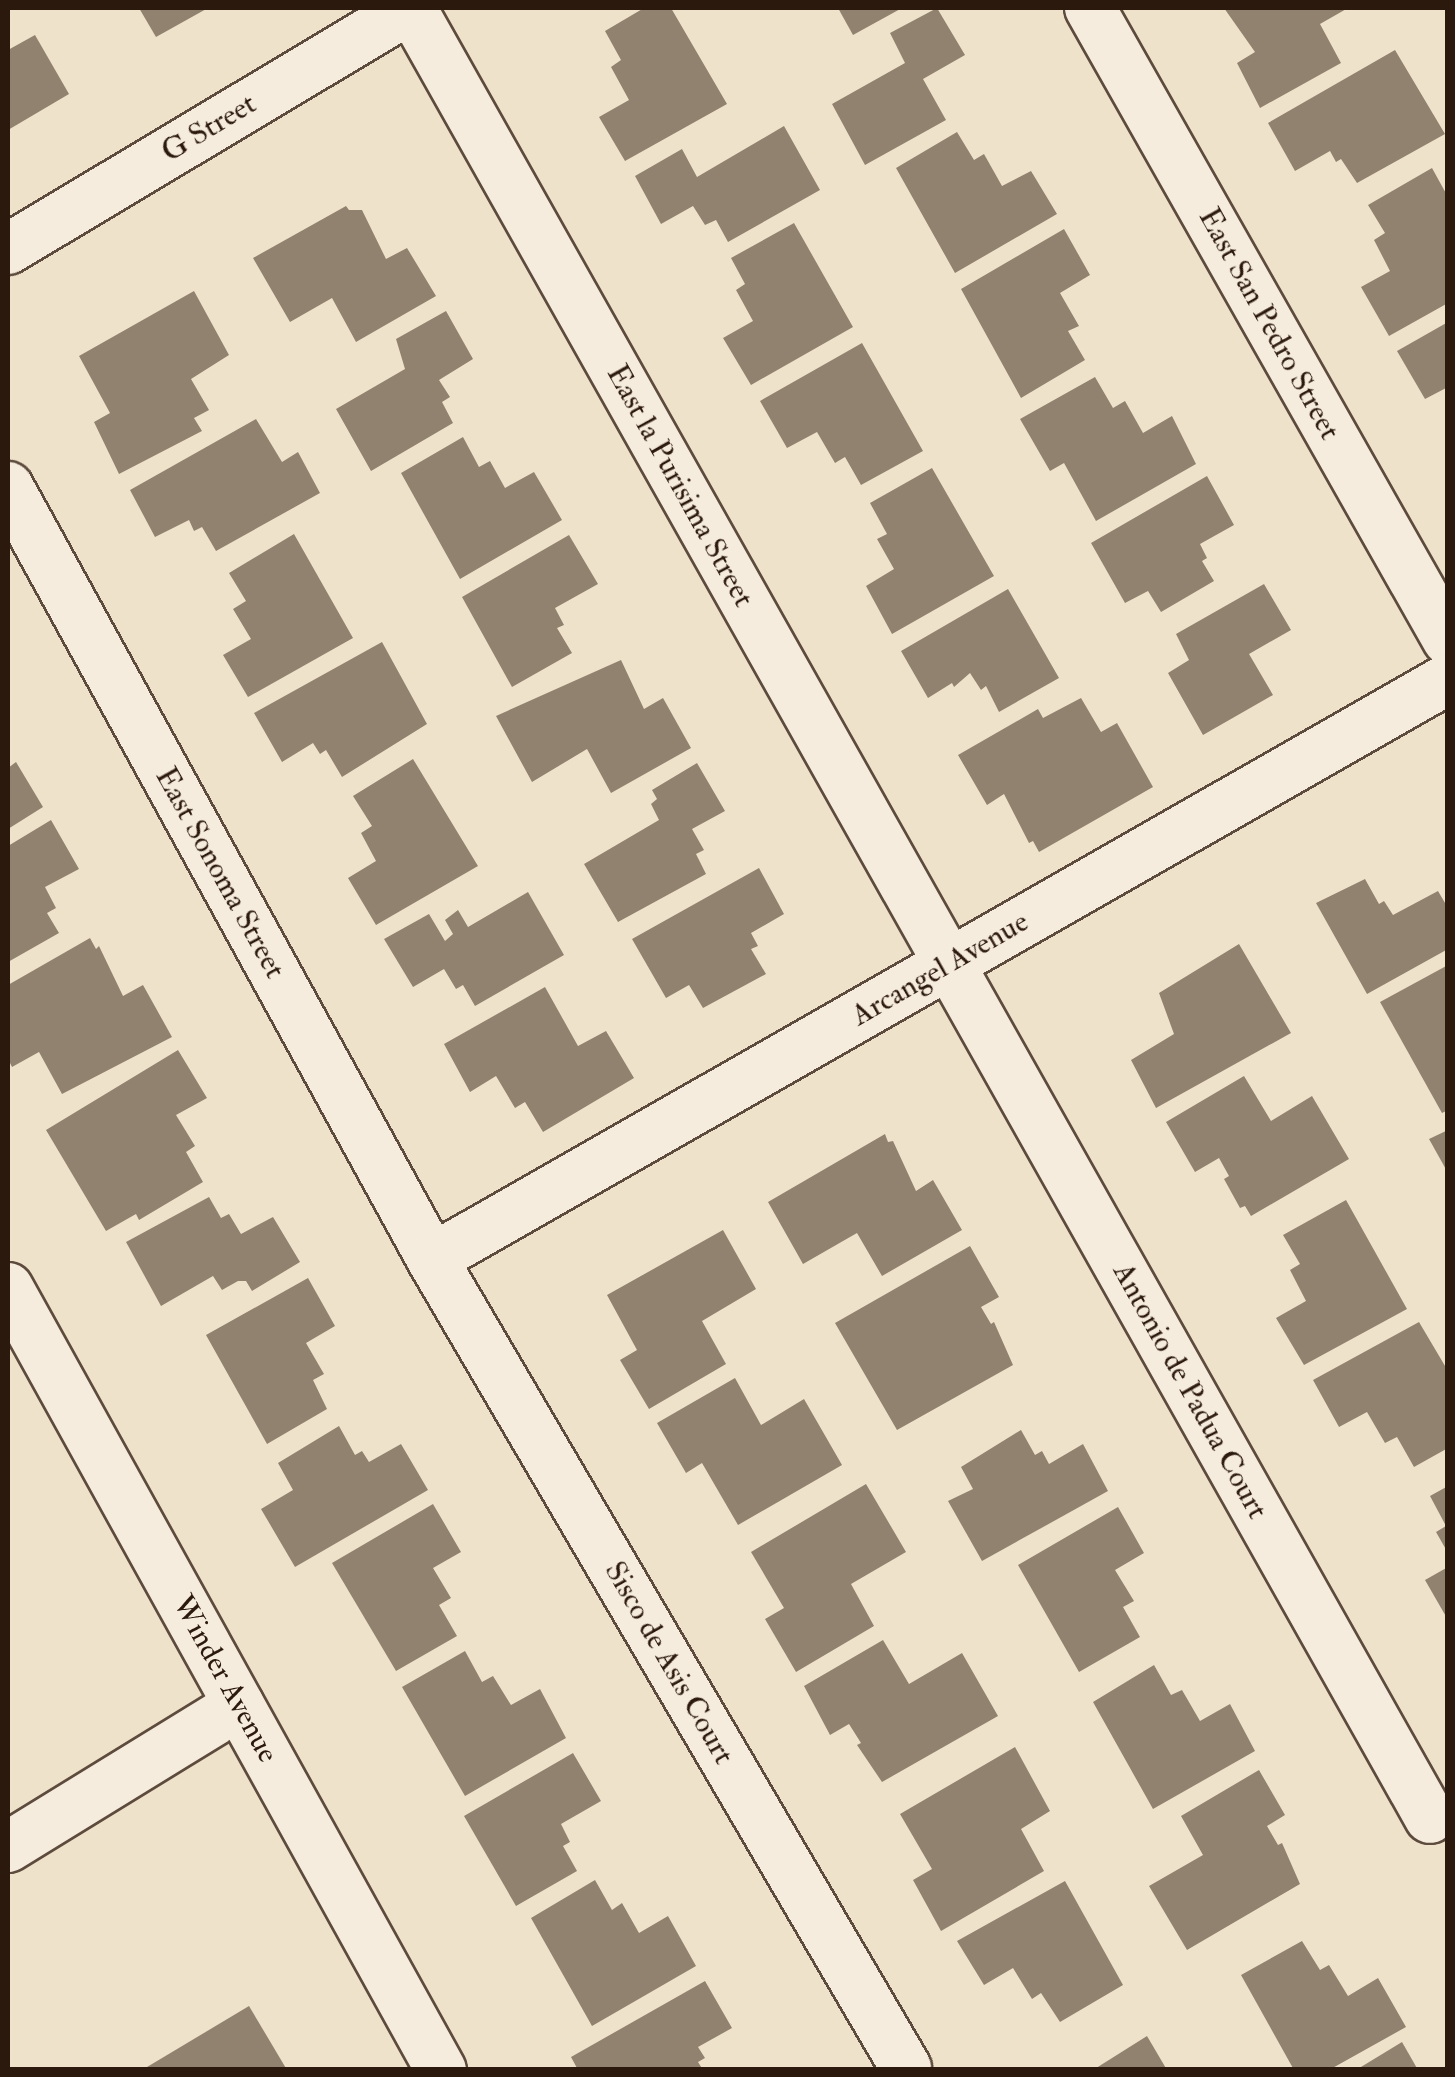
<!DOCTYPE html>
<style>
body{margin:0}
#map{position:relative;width:1455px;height:2077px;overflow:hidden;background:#efe2ca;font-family:"IM FELL Double Pica",serif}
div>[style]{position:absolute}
.building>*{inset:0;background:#918270}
.roads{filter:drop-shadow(2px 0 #5d4b3d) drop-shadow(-2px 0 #5d4b3d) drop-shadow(0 2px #5d4b3d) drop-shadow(0 -2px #5d4b3d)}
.street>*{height:50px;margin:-25px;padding:0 25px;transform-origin:25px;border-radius:25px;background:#f5ecdd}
span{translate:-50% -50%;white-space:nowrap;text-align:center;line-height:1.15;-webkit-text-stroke:10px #f5ecdd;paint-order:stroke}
.street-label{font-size:30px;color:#2c190e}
.frame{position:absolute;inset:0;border:10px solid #2c190e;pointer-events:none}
</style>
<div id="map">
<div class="building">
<div style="clip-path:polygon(139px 8px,208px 8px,156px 37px)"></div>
<div style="clip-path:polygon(644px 8px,671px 8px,727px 104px,625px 161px,599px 117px,629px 100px,611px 67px,621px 60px,605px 31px)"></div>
<div style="clip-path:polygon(838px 8px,902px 8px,853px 35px)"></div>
<div style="clip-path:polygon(937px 8px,965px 55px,923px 79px,946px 120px,865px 165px,832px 104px,905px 63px,890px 33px)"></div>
<div style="clip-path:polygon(1224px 8px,1348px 8px,1320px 24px,1341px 63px,1260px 108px,1237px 63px,1255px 52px)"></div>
<div style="clip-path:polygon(35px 35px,69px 94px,8px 130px,8px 50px)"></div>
<div style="clip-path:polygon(1395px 50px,1445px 134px,1357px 183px,1341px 159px,1336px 162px,1330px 151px,1295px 171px,1268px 123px)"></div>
<div style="clip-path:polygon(784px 126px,820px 190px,728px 242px,716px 220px,705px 225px,693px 206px,661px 224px,635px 176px,682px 149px,697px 177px)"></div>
<div style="clip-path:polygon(957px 132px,974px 160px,984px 154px,1002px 186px,1031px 171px,1057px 214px,955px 273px,896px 168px)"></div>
<div style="clip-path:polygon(1432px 168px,1448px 197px,1448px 303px,1389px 336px,1361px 287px,1390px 271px,1374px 240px,1385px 233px,1368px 205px)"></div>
<div style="clip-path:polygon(346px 206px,349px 210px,362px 210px,386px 259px,407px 248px,436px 296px,356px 342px,332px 298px,290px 322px,253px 258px)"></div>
<div style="clip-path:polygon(794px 223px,853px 327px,751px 385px,723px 338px,753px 321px,736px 290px,745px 284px,731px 258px)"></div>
<div style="clip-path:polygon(1064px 229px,1090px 275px,1060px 293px,1079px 326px,1068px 331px,1085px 360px,1021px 398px,961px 289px)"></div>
<div style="clip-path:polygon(194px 291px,229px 355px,191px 379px,209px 410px,194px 418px,202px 431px,119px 474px,94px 422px,110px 413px,79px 356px)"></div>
<div style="clip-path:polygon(446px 311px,473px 359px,439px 380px,450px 397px,442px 402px,453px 423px,371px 471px,336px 409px,405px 369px,396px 339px)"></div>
<div style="clip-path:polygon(1448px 322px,1448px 387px,1425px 399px,1397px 351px)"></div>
<div style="clip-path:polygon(862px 343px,923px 451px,861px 485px,845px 457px,835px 463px,817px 432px,787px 448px,760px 401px)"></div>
<div style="clip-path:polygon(1095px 377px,1113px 408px,1125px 401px,1143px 433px,1172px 416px,1196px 464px,1096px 521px,1064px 463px,1050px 471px,1020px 419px)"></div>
<div style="clip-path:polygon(256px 419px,282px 462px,298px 452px,320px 493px,216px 551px,202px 527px,194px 531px,189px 520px,155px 537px,130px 490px)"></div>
<div style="clip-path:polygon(463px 437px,479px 467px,490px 461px,505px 488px,534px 472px,562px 520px,460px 579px,401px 473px)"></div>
<div style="clip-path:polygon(932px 468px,994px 576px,892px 634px,866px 586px,894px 569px,877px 539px,887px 534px,870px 503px)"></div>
<div style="clip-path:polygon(1207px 476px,1234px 525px,1200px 544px,1207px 558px,1202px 561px,1214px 581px,1161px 612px,1148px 591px,1125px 603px,1091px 543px)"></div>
<div style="clip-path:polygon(294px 534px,353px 638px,248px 697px,223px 655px,251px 639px,233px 609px,246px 601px,229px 573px)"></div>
<div style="clip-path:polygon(569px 535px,598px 584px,555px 608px,564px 625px,557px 628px,572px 653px,512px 687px,462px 597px)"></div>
<div style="clip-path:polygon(1264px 584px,1291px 630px,1249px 654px,1273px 695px,1203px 735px,1168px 673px,1189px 660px,1176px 634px)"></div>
<div style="clip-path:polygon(1008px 589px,1059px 678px,999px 712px,986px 686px,981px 690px,970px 673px,954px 687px,952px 683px,928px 698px,901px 651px)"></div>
<div style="clip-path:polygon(382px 642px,427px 724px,342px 777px,326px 750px,320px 754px,313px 743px,282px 762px,254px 713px)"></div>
<div style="clip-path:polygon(621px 660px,644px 709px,663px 698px,691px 748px,611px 793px,587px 749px,532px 782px,496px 716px)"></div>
<div style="clip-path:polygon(1081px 698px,1101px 732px,1117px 723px,1153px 787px,1039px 852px,1033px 841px,1029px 843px,1004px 794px,987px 805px,958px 755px,1038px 709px,1043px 718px)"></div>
<div style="clip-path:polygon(413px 759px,478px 866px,376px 925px,348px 878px,376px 861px,361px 833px,372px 826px,353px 796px)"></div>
<div style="clip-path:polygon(16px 762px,43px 807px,8px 829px,8px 768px)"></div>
<div style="clip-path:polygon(697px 763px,725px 811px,692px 829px,704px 850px,696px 854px,706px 874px,618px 922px,584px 864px,659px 820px,651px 804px,657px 799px,652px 790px)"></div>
<div style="clip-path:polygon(51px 820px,79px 869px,45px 887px,56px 908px,47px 913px,59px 933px,8px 962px,8px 846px)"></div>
<div style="clip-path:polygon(759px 868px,784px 914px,751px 933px,758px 946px,751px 949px,766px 974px,703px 1008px,689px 985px,666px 998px,632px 939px)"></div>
<div style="clip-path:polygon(1365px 879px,1379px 904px,1384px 901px,1393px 915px,1438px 891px,1448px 908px,1448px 949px,1367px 994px,1316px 903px)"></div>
<div style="clip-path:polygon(528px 892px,564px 955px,475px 1006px,463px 985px,456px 989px,444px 969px,413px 987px,384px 939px,429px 914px,445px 941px,453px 934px,445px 920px,458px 910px,468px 927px)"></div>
<div style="clip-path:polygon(90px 938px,96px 949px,99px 946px,123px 996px,143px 985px,172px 1037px,62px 1094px,39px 1052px,12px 1067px,8px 1059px,8px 985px)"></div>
<div style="clip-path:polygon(1239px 944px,1291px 1033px,1156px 1108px,1131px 1060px,1174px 1034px,1159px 993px)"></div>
<div style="clip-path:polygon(1448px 965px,1448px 1110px,1442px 1113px,1380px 1002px)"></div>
<div style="clip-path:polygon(545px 987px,578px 1046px,606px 1031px,634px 1078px,543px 1132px,525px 1102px,515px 1108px,496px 1076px,470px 1092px,444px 1044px)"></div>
<div style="clip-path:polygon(178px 1050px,207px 1098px,176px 1115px,195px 1146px,186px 1152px,203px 1182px,139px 1220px,136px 1214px,106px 1231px,46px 1130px)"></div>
<div style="clip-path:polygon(1244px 1076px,1271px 1121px,1312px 1096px,1349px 1159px,1251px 1216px,1245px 1206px,1240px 1208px,1224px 1179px,1229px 1176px,1219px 1158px,1195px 1172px,1166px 1122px)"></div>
<div style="clip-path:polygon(1448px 1130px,1448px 1173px,1429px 1139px)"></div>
<div style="clip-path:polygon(885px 1134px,888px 1142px,893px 1141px,916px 1191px,933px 1180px,962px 1230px,882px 1276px,857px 1233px,803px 1264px,768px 1202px)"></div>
<div style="clip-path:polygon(209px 1197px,221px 1218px,229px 1214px,241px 1234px,273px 1217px,300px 1262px,252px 1291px,246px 1281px,238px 1281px,222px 1290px,213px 1276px,161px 1306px,126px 1242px)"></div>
<div style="clip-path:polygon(1346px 1200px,1407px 1309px,1304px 1365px,1276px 1318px,1306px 1301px,1290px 1270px,1300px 1264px,1283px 1235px)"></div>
<div style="clip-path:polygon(723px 1230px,756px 1289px,702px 1321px,726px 1364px,649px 1409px,620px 1360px,637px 1350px,607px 1295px)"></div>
<div style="clip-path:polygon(970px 1246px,999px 1297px,981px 1307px,991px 1324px,994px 1322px,1013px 1365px,897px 1430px,835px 1323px)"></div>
<div style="clip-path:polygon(308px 1278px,335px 1326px,306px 1343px,324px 1374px,313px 1380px,327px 1409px,267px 1444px,206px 1335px)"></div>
<div style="clip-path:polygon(1419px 1322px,1448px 1371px,1448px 1448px,1414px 1467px,1397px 1437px,1385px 1443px,1367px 1412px,1339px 1427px,1313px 1380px)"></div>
<div style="clip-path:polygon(735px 1378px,761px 1425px,804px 1399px,842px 1465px,738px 1525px,702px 1463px,686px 1473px,657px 1423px)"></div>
<div style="clip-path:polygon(339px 1426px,355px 1455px,362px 1451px,369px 1462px,401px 1444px,428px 1490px,295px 1567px,261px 1509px,293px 1490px,278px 1463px)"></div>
<div style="clip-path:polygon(1021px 1430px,1035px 1455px,1042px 1451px,1049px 1464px,1083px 1444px,1108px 1491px,982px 1561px,948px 1501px,973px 1489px,961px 1467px)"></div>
<div style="clip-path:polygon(866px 1484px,906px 1552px,851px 1584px,874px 1626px,796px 1672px,765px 1619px,784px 1608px,751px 1552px)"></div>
<div style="clip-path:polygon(1448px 1486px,1448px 1553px,1436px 1532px,1446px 1526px,1430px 1496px)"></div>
<div style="clip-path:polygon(433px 1504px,461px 1552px,433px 1568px,451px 1598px,439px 1605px,457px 1636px,396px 1671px,332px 1563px)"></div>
<div style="clip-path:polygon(1118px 1507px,1144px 1553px,1115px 1570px,1134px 1601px,1123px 1607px,1140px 1637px,1079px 1672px,1018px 1565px)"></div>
<div style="clip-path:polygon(1448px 1567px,1448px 1620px,1425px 1580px)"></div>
<div style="clip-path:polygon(883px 1640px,909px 1684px,962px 1653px,998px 1716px,882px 1782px,857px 1745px,861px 1743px,849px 1724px,830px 1735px,804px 1686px)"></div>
<div style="clip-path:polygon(465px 1651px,482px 1682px,493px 1676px,511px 1705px,540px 1689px,566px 1738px,465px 1796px,402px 1687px)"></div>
<div style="clip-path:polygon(1154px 1665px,1171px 1695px,1182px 1690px,1200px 1721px,1230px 1704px,1255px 1751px,1153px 1809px,1093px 1702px)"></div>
<div style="clip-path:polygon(1015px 1747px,1050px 1811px,1021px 1829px,1044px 1871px,941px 1931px,913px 1880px,932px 1869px,900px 1814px)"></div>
<div style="clip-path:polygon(573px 1753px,601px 1801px,561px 1824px,570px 1842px,563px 1846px,577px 1871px,516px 1906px,464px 1816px)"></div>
<div style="clip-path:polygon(1259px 1770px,1285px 1815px,1267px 1826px,1278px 1845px,1282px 1843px,1300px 1884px,1187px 1950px,1149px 1886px,1203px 1855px,1181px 1816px)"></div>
<div style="clip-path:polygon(595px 1880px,612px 1910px,622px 1903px,639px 1933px,668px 1916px,696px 1966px,592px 2026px,531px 1918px)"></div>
<div style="clip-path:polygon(1065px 1881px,1123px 1985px,1060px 2022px,1041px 1993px,1032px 1999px,1013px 1968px,984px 1985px,957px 1941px)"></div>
<div style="clip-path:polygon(1302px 1941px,1320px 1970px,1329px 1965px,1348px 1996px,1378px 1978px,1406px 2027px,1329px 2070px,1294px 2070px,1241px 1975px)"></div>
<div style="clip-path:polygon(705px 1981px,732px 2028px,698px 2047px,705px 2058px,698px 2062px,703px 2070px,578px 2070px,571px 2057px)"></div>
<div style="clip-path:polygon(249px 2006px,287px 2070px,142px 2070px)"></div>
<div style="clip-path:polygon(1147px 2036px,1167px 2070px,1093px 2070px)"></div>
<div style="clip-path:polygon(1402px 2042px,1418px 2070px,1356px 2070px)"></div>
</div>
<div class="roads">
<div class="street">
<div style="left:411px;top:8px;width:2077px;rotate:60.62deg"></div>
<div style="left:1090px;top:8px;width:726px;rotate:60.47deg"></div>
<div style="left:8px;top:249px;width:470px;rotate:-30.9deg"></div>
<div style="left:8px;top:487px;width:881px;rotate:61.22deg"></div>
<div style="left:432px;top:1259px;width:938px;rotate:59.63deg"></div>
<div style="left:432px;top:1259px;width:1170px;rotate:-29.72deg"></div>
<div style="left:8px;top:1288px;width:894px;rotate:61.03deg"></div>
<div style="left:8px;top:1847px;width:271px;rotate:-31.6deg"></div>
</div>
</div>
<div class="street-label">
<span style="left:209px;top:128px;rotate:-31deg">G Street</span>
<span style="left:1269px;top:324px;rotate:61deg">East San Pedro Street</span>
<span style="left:680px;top:486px;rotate:61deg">East la Purisima Street</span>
<span style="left:220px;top:873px;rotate:61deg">East Sonoma Street</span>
<span style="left:940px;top:969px;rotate:-30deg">Arcangel Avenue</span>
<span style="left:1190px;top:1391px;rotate:61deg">Antonio de Padua Court</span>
<span style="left:669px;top:1663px;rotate:60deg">Sisco de Asis Court</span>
<span style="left:225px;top:1679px;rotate:61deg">Winder Avenue</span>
</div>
<div class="frame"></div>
</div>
